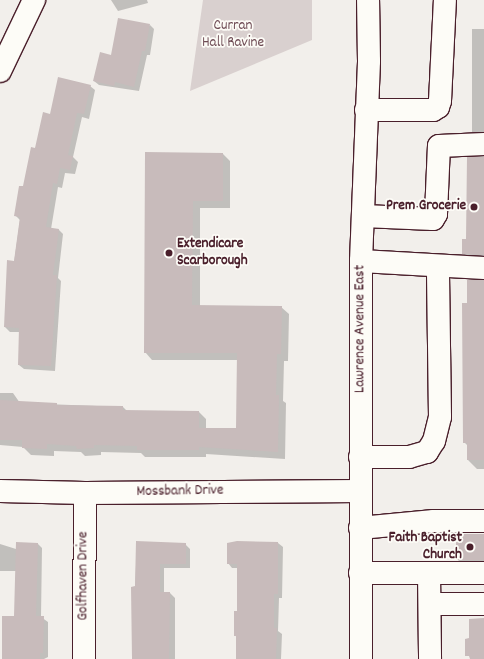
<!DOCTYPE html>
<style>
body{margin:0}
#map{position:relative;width:484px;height:659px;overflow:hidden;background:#f2efeb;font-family:Dekko,sans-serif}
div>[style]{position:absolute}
.green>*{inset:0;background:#d9d0cf}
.shadow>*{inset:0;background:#0003;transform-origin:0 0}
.building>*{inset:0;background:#c8bbbb;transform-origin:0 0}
.roads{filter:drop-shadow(1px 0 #4a1f2b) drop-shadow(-1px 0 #4a1f2b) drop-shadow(0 1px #4a1f2b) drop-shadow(0 -1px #4a1f2b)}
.minor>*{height:22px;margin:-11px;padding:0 11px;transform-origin:11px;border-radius:11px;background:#fdfcf7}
.major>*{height:22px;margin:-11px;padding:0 11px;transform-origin:11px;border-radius:11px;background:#fdfcf7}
.dots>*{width:11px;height:11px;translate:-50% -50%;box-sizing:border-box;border:2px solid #fdfcf7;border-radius:50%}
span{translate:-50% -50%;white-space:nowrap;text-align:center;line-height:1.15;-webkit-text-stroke:3.5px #fdfcf7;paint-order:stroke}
.park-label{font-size:15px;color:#6e4b54}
.poi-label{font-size:15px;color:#4a1f2b;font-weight:700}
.right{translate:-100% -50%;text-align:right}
.left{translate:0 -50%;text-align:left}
.street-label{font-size:15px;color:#4a1f2b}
</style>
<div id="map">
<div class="green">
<div style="clip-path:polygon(203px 0,312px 0,312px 40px,190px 91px)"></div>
</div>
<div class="shadow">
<div style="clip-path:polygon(111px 0,147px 0,148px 3px,118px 11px)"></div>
<div style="clip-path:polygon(150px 25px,154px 29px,150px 55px,147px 55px,139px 91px,99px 85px,94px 81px,112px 56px)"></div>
<div style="left:472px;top:29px;width:12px;height:103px"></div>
<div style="clip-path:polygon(90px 86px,95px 90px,89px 119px,82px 117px,73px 157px,78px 162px,75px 174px,65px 173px,62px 188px,58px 187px,51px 229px,59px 230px,63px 234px,58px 278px,61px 281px,55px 371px,24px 369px,19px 365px,20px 332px,10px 332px,5px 327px,20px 220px,15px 215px,35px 149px,51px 115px)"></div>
<div style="clip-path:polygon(146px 153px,223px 154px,230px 161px,230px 208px,200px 208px,200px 306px,281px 307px,289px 314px,288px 361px,284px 361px,283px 401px,286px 403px,285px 459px,206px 454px,206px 457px,145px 457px,141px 453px,101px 452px,101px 455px,85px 456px,81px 452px,54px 451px,54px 456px,31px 455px,23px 447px,0 445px,0 393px,13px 393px,20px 403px,123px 407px,127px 411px,199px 412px,206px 419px,206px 429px,237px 429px,238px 360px,152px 360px,145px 352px)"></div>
<div style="clip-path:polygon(484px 156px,484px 264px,472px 263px,463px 254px,467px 240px,468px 158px)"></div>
<div style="clip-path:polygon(484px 280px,484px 469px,477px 469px,468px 460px,468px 446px,464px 442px,468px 304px)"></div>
<div style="clip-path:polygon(484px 534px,484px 569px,466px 568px,457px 559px)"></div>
<div style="clip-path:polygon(137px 542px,185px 544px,190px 549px,190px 568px,164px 568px,164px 593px,170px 593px,175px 598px,175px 659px,132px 659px)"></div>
<div style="clip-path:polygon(278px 543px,283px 547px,282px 598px,279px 598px,278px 631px,282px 634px,281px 659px,237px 659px,237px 638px,235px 635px,238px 612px,238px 568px,232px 568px,228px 563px,228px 544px)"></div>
<div style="clip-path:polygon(0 544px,16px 549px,38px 544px,42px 548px,41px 617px,48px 622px,48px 657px,44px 659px,2px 659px,15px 617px,16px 571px,0 571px)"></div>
</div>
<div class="building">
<div style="clip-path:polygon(118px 18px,150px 24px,145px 51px,142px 51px,134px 87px,115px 82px,114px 86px,93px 81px,100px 52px,111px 55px)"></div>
<div style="clip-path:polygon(58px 77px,91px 85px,84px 114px,77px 113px,68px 155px,73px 156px,70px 170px,60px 168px,57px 184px,53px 183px,46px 227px,59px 229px,53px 275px,57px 275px,51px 366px,18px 365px,19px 328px,4px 327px,7px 260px,14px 261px,20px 217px,14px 216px,19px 186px,23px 186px,31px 147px,35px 148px,43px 112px,50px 114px)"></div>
<div style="clip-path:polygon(145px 152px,223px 153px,223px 201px,193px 201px,192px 305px,282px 306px,281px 354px,277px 354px,276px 395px,279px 395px,278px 452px,199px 447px,199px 450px,137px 450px,137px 446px,94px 445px,94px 448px,77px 449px,76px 446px,47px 444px,47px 449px,22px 448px,22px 440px,0 440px,0 400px,57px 403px,57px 405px,123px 406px,123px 410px,199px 411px,199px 428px,236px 428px,237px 353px,144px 353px)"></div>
<div style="clip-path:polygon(467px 157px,484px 157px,484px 255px,462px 254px,462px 239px,466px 239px)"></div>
<div style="clip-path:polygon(467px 280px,484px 280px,484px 460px,467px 460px,467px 443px,463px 443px,462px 303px,467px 303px)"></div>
<div style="left:456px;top:534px;width:28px;height:26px"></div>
<div style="clip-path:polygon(136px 541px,186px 543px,186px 564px,160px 564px,160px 592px,170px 592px,169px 659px,132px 659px,131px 587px,135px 586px)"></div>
<div style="clip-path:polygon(237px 541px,278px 542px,278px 594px,274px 594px,274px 628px,277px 628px,276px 659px,236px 659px,236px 636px,234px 636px,234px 611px,237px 611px,237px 564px,227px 564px,227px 543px)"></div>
<div style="clip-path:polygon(16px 542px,38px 543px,36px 616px,44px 616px,43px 653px,40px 653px,40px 659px,2px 659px,2px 616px,14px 616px)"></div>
<div style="clip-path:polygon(484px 618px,484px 659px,470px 659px,469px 656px,465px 656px,465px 639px,469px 638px,469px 619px)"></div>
</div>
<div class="roads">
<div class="minor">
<div style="left:0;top:71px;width:79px;rotate:-64.4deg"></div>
<div style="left:366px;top:110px;width:67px"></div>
<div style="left:433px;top:110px;width:6px;rotate:-31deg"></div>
<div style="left:438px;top:107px;width:6px;rotate:-72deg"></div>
<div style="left:440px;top:101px;width:101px;rotate:-87.2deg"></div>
<div style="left:363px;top:216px;width:70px;rotate:2.5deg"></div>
<div style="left:433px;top:219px;width:6px;rotate:-59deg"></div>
<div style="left:436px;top:214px;width:68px;rotate:-87.5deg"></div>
<div style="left:439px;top:146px;width:45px;rotate:-2.5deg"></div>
<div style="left:361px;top:261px;width:123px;rotate:3.3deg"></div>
<div style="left:360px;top:457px;width:49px"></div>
<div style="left:409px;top:457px;width:19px;rotate:-16deg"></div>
<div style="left:427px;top:452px;width:13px;rotate:-58deg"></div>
<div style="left:434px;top:441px;width:25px;rotate:-76deg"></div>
<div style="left:440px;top:417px;width:150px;rotate:-90.8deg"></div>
<div style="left:0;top:491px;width:85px;rotate:1.3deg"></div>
<div style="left:85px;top:493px;width:275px;rotate:-0.4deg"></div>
<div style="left:360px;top:528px;width:74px;rotate:-5.4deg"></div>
<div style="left:434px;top:521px;width:50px"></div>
<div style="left:360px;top:573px;width:69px"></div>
<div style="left:429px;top:573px;width:86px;rotate:89.3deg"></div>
<div style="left:429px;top:573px;width:55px"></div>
<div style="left:430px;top:604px;width:54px"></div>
<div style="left:84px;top:659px;width:166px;rotate:-89.7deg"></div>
</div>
<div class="major">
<div style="left:361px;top:659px;width:398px;rotate:-90deg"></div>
<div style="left:361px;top:261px;width:200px;rotate:-87.7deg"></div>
<div style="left:369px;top:61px;width:61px;rotate:-90.9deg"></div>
</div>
</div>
<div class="dots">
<div style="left:474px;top:207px;background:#4a1f2b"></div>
<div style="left:169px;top:253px;background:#4a1f2b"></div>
<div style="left:470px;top:547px;background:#4a1f2b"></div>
</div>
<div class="park-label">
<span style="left:233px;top:35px">Curran<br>Hall Ravine</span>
</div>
<div class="poi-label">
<span class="right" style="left:466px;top:207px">Prem Grocerie</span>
<span class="left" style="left:177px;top:253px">Extendicare<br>Scarborough</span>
<span class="right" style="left:462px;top:547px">Faith Baptist<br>Church</span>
</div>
<div class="street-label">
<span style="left:361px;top:329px;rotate:-90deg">Lawrence Avenue East</span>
<span style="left:180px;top:492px;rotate:-1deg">Mossbank Drive</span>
<span style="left:84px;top:576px;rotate:-90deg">Golfhaven Drive</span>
</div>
</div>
